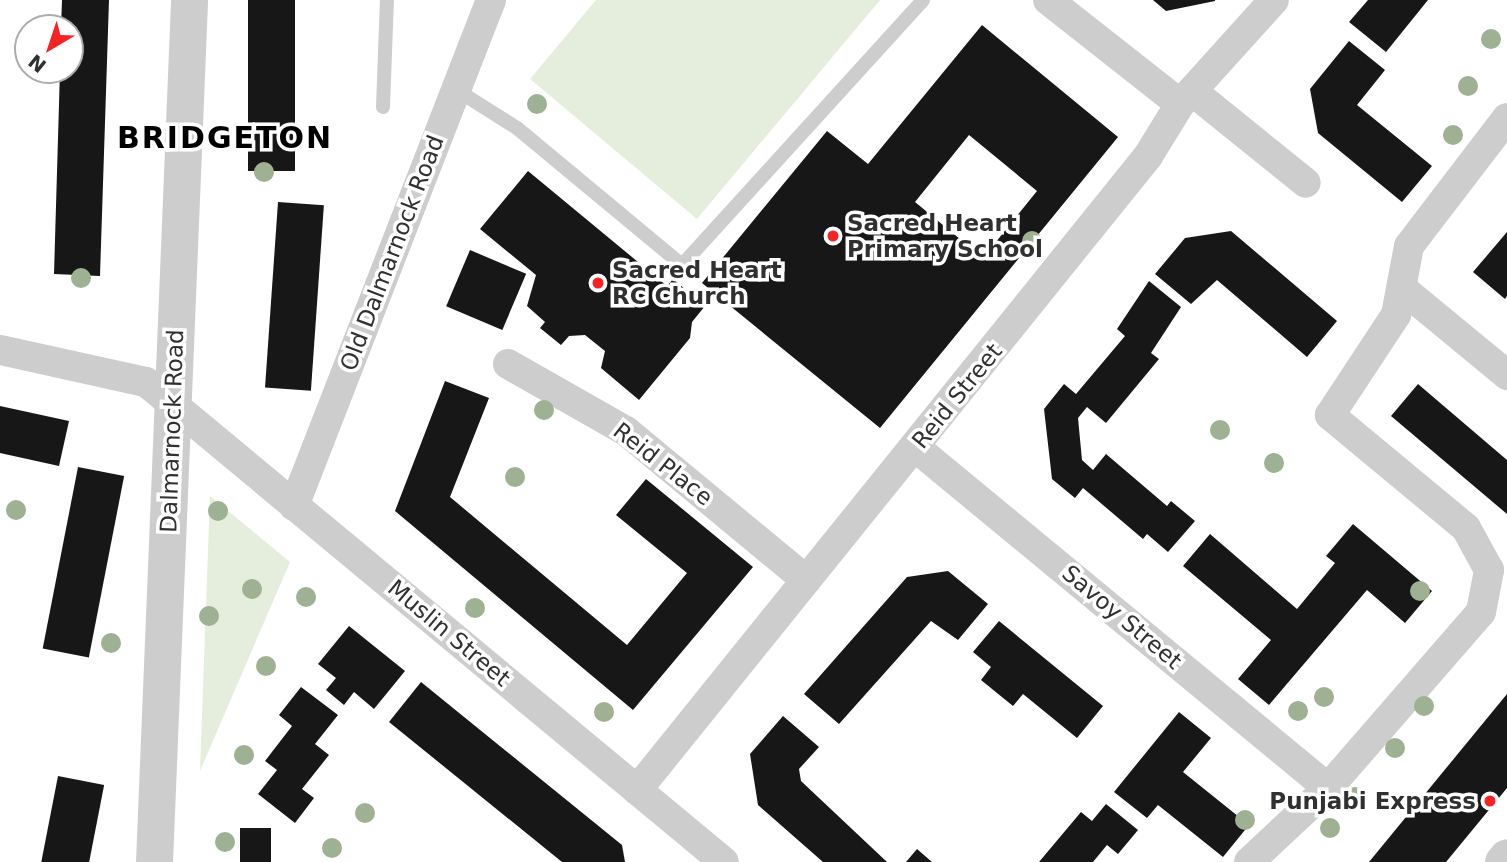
<!DOCTYPE html>
<style>
body{margin:0}
#map{position:relative;width:1507px;height:862px;overflow:hidden;background:#fff;font-family:"DejaVu Sans",sans-serif}
div>[style]{position:absolute}
.green>*{inset:0;background:#e5eedd}
.building>*{inset:0;background:#171717;transform-origin:0 0}
.service>*{height:14px;margin:-7px;padding:0 7px;transform-origin:7px;border-radius:7px;background:#cdcdcd}
.minor>*{height:30px;margin:-15px;padding:0 15px;transform-origin:15px;border-radius:15px;background:#cdcdcd}
.tertiary>*{height:37px;margin:-18.5px;padding:0 18.5px;transform-origin:18.5px;border-radius:18.5px;background:#cdcdcd}
.trees>*{width:20px;height:20px;margin:-10px;border-radius:50%;background:#9eb192}
.dots>*{width:19px;height:19px;translate:-50% -50%;box-sizing:border-box;border:4px solid #fff;border-radius:50%}
span{translate:-50% -50%;white-space:nowrap;text-align:center;line-height:1.15;-webkit-text-stroke:7px #fff;paint-order:stroke}
.poi-label{font-size:23px;color:#303030;font-weight:700}
.left{translate:0 -50%;text-align:left}
.right{translate:-100% -50%;text-align:right}
.street-label{font-size:23px;color:#303030}
.district-label{font-size:30px;color:#000;font-weight:700;letter-spacing:2px}
.north{position:absolute;left:14px;top:14px;width:70px;height:70px;box-sizing:border-box;background:#fff;border:2px solid #acacac;border-radius:50%;rotate:219deg;font-size:19px;font-weight:700;line-height:28px;text-align:center;color:#303030}
.north::after{content:'';display:block;margin:auto;width:24px;height:32px;background:#f72224;clip-path:polygon(50% 0,100% 100%,50% 72%,0 100%)}
</style>
<div id="map">
<div class="green">
<div style="clip-path:polygon(596px 0,880px 0,697px 219px,530px 79px)"></div>
<div style="clip-path:polygon(210px 496px,290px 562px,200px 771px)"></div>
</div>
<div class="building">
<div style="clip-path:polygon(62px 0,109px 0,100px 276px,54px 274px,60px 70px,70px 70px,70px 28px,61px 28px)"></div>
<div style="left:248px;top:0;width:47px;height:171px"></div>
<div style="clip-path:polygon(1153px 0,1215px 0,1215px 1px,1166px 11px)"></div>
<div style="clip-path:polygon(1368px 0,1428px 0,1386px 52px,1349px 22px)"></div>
<div style="clip-path:polygon(evenodd,982px 25px,1118px 137px,880px 428px,702px 283px,827px 131px,868px 164px,982px 25px,969px 135px,1037px 191px,983px 258px,915px 202px,969px 135px)"></div>
<div style="clip-path:polygon(1349px 41px,1385px 70px,1357px 105px,1432px 166px,1402px 202px,1318px 133px,1310px 89px)"></div>
<div style="clip-path:polygon(528px 171px,667px 286px,673px 279px,705px 306px,692px 322px,690px 338px,639px 400px,601px 368px,605px 351px,585px 335px,569px 336px,561px 345px,540px 328px,545px 322px,527px 306px,536px 275px,480px 229px)"></div>
<div style="left:278px;top:202px;width:46px;height:186px;rotate:4deg"></div>
<div style="clip-path:polygon(1231px 231px,1337px 321px,1307px 357px,1217px 280px,1191px 304px,1155px 274px,1185px 238px)"></div>
<div style="clip-path:polygon(1507px 232px,1507px 296px,1505px 299px,1473px 272px)"></div>
<div style="left:470px;top:250px;width:61px;height:61px;rotate:23deg"></div>
<div style="clip-path:polygon(1149px 281px,1181px 307px,1151px 353px,1159px 359px,1106px 423px,1087px 407px,1078px 418px,1082px 460px,1093px 470px,1106px 454px,1167px 506px,1171px 501px,1195px 521px,1168px 552px,1147px 534px,1143px 539px,1083px 488px,1075px 498px,1052px 479px,1044px 409px,1064px 384px,1076px 394px,1125px 336px,1117px 329px)"></div>
<div style="clip-path:polygon(445px 381px,489px 398px,450px 497px,627px 645px,687px 573px,616px 515px,646px 479px,753px 567px,633px 710px,395px 511px)"></div>
<div style="clip-path:polygon(1418px 384px,1507px 460px,1507px 514px,1391px 416px)"></div>
<div style="clip-path:polygon(0 406px,69px 421px,59px 466px,0 453px)"></div>
<div style="left:78px;top:467px;width:47px;height:185px;rotate:11deg"></div>
<div style="clip-path:polygon(1353px 524px,1432px 591px,1405px 623px,1367px 590px,1269px 705px,1238px 679px,1271px 640px,1183px 566px,1210px 534px,1297px 609px,1335px 563px,1326px 556px)"></div>
<div style="clip-path:polygon(948px 571px,988px 604px,958px 640px,931px 621px,839px 724px,804px 694px,907px 577px)"></div>
<div style="clip-path:polygon(999px 621px,1103px 706px,1077px 738px,1023px 694px,1013px 706px,981px 680px,991px 667px,973px 652px)"></div>
<div style="clip-path:polygon(349px 626px,405px 671px,374px 709px,354px 692px,344px 705px,326px 690px,336px 678px,318px 664px)"></div>
<div style="clip-path:polygon(421px 682px,622px 845px,625px 862px,562px 862px,389px 722px)"></div>
<div style="clip-path:polygon(301px 687px,338px 715px,315px 744px,329px 755px,302px 789px,314px 798px,295px 823px,258px 794px,277px 770px,265px 761px,292px 726px,279px 715px)"></div>
<div style="clip-path:polygon(1507px 694px,1507px 788px,1446px 862px,1369px 862px)"></div>
<div style="clip-path:polygon(1179px 712px,1211px 738px,1183px 772px,1249px 825px,1223px 857px,1158px 805px,1147px 818px,1114px 792px)"></div>
<div style="clip-path:polygon(783px 716px,819px 747px,799px 769px,801px 781px,887px 862px,823px 862px,758px 805px,750px 754px)"></div>
<div style="left:58px;top:776px;width:47px;height:88px;rotate:11deg"></div>
<div style="clip-path:polygon(1106px 804px,1138px 830px,1118px 854px,1107px 845px,1093px 862px,1039px 862px,1081px 812px,1092px 821px)"></div>
<div style="left:240px;top:828px;width:31px;height:34px"></div>
<div style="clip-path:polygon(917px 849px,932px 862px,906px 862px)"></div>
</div>
<div class="service">
<div style="left:455px;top:89px;width:73px;rotate:32.2deg"></div>
<div style="left:517px;top:128px;width:214px;rotate:39.7deg"></div>
<div style="left:682px;top:265px;width:358px;rotate:-47.7deg"></div>
<div style="left:383px;top:107px;width:107px;rotate:-87.9deg"></div>
</div>
<div class="minor">
<div style="left:1048px;top:0;width:168px;rotate:38.2deg"></div>
<div style="left:1192px;top:91px;width:146px;rotate:38.9deg"></div>
<div style="left:1404px;top:290px;width:134px;rotate:39.5deg"></div>
<div style="left:0;top:350px;width:149px;rotate:12.4deg"></div>
<div style="left:146px;top:382px;width:751px;rotate:39.71deg"></div>
<div style="left:508px;top:364px;width:136px;rotate:29.6deg"></div>
<div style="left:626px;top:431px;width:234px;rotate:39.6deg"></div>
<div style="left:915px;top:447px;width:536px;rotate:39.55deg"></div>
<div style="left:1328px;top:788px;width:233px;rotate:-49deg"></div>
<div style="left:1481px;top:612px;width:43px;rotate:-79.2deg"></div>
<div style="left:1489px;top:570px;width:48px;rotate:-118.7deg"></div>
<div style="left:1466px;top:528px;width:177px;rotate:-140.3deg"></div>
<div style="left:1330px;top:415px;width:120px;rotate:-56.6deg"></div>
<div style="left:1396px;top:315px;width:70px;rotate:-79.3deg"></div>
<div style="left:1409px;top:246px;width:161px;rotate:-52.6deg"></div>
<div style="left:294px;top:506px;width:543px;rotate:-68.73deg"></div>
<div style="left:637px;top:790px;width:814px;rotate:-51.13deg"></div>
<div style="left:1148px;top:156px;width:61px;rotate:-58.4deg"></div>
<div style="left:1180px;top:104px;width:140px;rotate:-47.9deg"></div>
<div style="left:1249px;top:862px;width:108px;rotate:-43.1deg"></div>
</div>
<div class="tertiary">
<div style="left:154px;top:862px;width:863px;rotate:-87.67deg"></div>
<div style="left:1503px;top:862px;width:6px;rotate:-51deg"></div>
</div>
<div class="trees">
<div style="left:1491px;top:39px"></div>
<div style="left:1468px;top:86px"></div>
<div style="left:537px;top:104px"></div>
<div style="left:1453px;top:135px"></div>
<div style="left:264px;top:172px"></div>
<div style="left:1032px;top:241px"></div>
<div style="left:81px;top:278px"></div>
<div style="left:544px;top:410px"></div>
<div style="left:1220px;top:430px"></div>
<div style="left:1274px;top:463px"></div>
<div style="left:515px;top:477px"></div>
<div style="left:16px;top:510px"></div>
<div style="left:218px;top:511px"></div>
<div style="left:252px;top:589px"></div>
<div style="left:1420px;top:591px"></div>
<div style="left:306px;top:597px"></div>
<div style="left:475px;top:608px"></div>
<div style="left:209px;top:616px"></div>
<div style="left:111px;top:643px"></div>
<div style="left:266px;top:666px"></div>
<div style="left:1324px;top:697px"></div>
<div style="left:1424px;top:706px"></div>
<div style="left:1298px;top:711px"></div>
<div style="left:604px;top:712px"></div>
<div style="left:1395px;top:748px"></div>
<div style="left:244px;top:755px"></div>
<div style="left:1355px;top:797px"></div>
<div style="left:365px;top:813px"></div>
<div style="left:1245px;top:820px"></div>
<div style="left:1330px;top:828px"></div>
<div style="left:225px;top:842px"></div>
<div style="left:332px;top:848px"></div>
</div>
<div class="dots">
<div style="left:833px;top:236px;background:#f72224"></div>
<div style="left:598px;top:283px;background:#f72224"></div>
<div style="left:1490px;top:801px;background:#f72224"></div>
</div>
<div class="poi-label">
<span class="left" style="left:847px;top:236px">Sacred Heart<br>Primary School</span>
<span class="left" style="left:612px;top:283px">Sacred Heart<br>RC Church</span>
<span class="right" style="left:1476px;top:801px">Punjabi Express</span>
</div>
<div class="street-label">
<span style="left:392px;top:253px;rotate:-69deg">Old Dalmarnock Road</span>
<span style="left:957px;top:396px;rotate:-51deg">Reid Street</span>
<span style="left:172px;top:431px;rotate:-88deg">Dalmarnock Road</span>
<span style="left:663px;top:464px;rotate:38deg">Reid Place</span>
<span style="left:1122px;top:617px;rotate:40deg">Savoy Street</span>
<span style="left:449px;top:633px;rotate:40deg">Muslin Street</span>
</div>
<div class="district-label">
<span style="left:225px;top:138px">BRIDGETON</span>
</div>
<div class="north">N</div>
</div>
